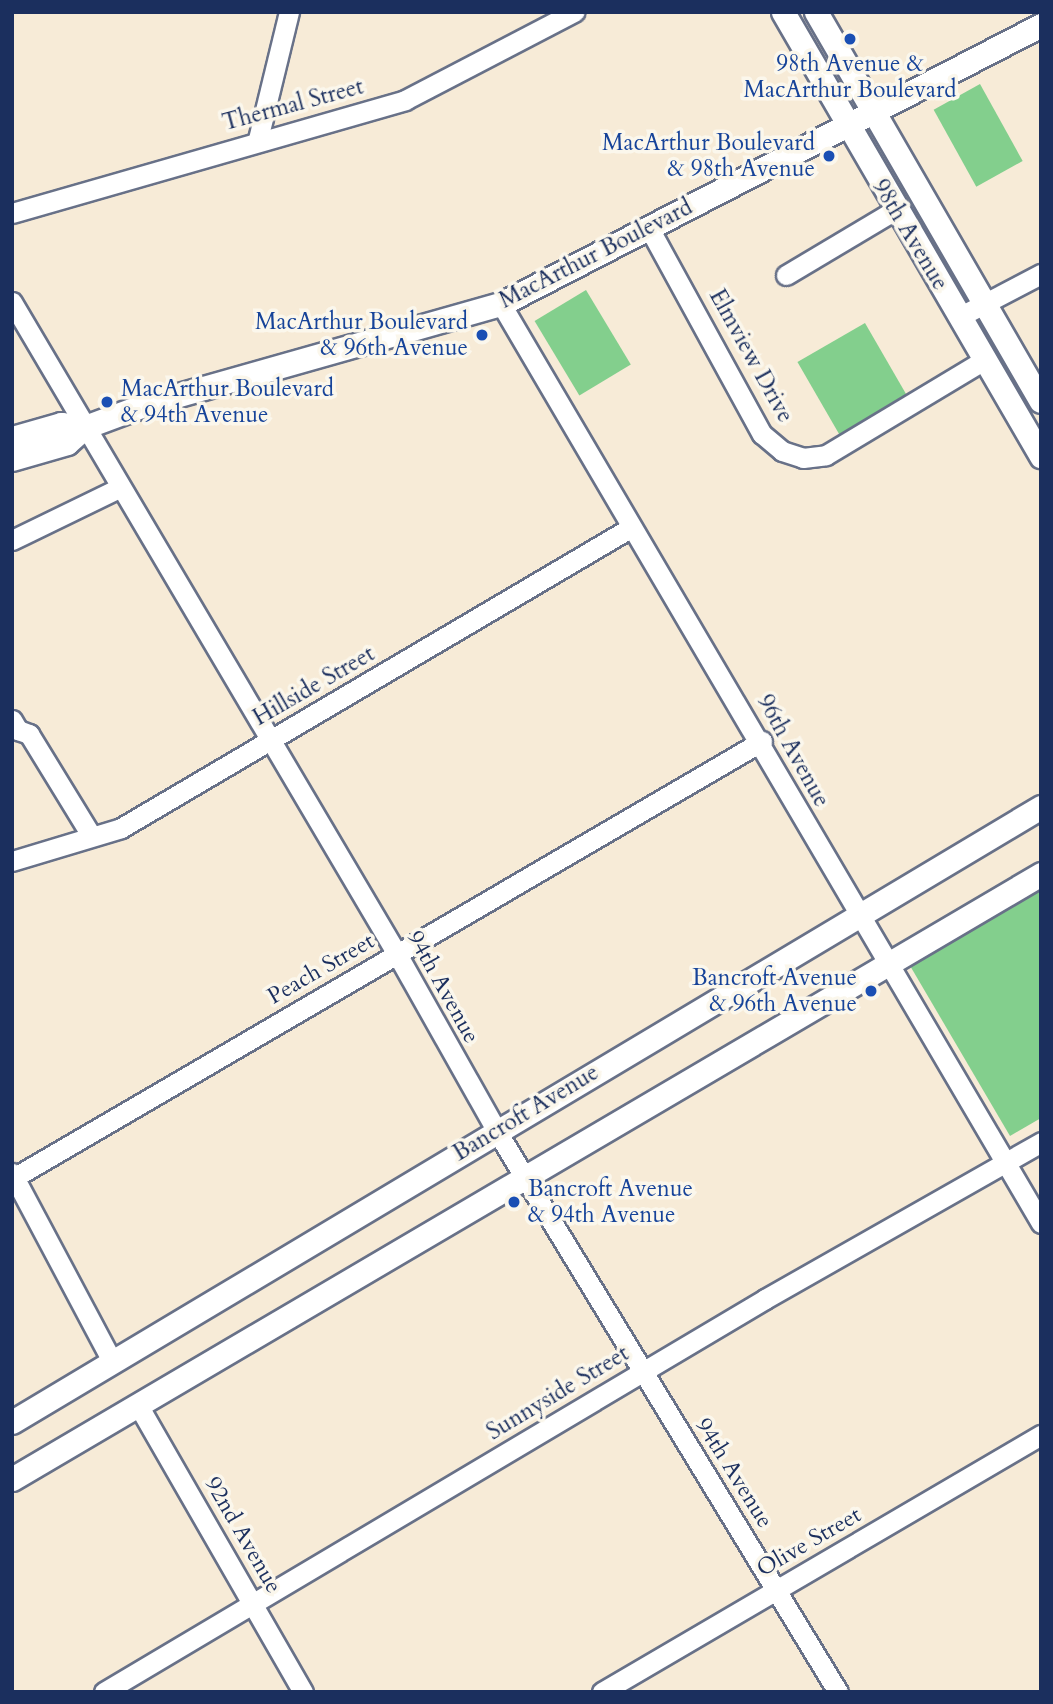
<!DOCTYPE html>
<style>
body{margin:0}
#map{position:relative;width:1053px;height:1704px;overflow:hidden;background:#f7ebd7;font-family:Cardo,serif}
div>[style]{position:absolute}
.green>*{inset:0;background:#83cf8d;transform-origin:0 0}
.roads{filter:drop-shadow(2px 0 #687188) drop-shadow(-2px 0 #687188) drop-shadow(0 2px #687188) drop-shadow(0 -2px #687188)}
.minor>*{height:19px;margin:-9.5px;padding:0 9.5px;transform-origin:9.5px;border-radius:9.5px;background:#fff}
.major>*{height:23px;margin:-11.5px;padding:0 11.5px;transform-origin:11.5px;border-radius:11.5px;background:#fff}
.dots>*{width:19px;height:19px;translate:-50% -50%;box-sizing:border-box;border:4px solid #fbf7ec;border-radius:50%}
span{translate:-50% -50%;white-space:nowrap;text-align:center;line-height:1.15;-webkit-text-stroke:7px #fbf7ec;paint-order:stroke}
.transit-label{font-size:23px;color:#164399}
.right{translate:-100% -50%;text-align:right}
.left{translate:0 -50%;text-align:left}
.street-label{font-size:23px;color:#1b2f5e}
.frame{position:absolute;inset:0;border:14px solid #1b2f5e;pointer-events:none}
</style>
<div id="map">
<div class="green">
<div style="left:980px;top:84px;width:88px;height:53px;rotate:61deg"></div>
<div style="left:586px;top:290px;width:87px;height:60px;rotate:59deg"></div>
<div style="left:865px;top:323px;width:87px;height:78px;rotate:60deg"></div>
<div style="clip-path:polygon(1041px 887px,1041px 1118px,1010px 1136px,909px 964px)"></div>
</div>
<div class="roads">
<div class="minor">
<div style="left:258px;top:139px;width:131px;rotate:-76.3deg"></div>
<div style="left:12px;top:213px;width:409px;rotate:-16deg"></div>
<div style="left:405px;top:100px;width:191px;rotate:-27.5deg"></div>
<div style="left:649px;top:228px;width:235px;rotate:61.3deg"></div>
<div style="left:762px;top:434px;width:26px;rotate:40deg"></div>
<div style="left:782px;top:451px;width:22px;rotate:18deg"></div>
<div style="left:803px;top:458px;width:23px;rotate:-7deg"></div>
<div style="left:826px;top:455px;width:184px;rotate:-31deg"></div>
<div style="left:786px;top:275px;width:127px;rotate:-30.8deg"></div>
<div style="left:12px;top:302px;width:757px;rotate:59.44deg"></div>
<div style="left:397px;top:954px;width:202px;rotate:60.6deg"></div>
<div style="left:496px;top:1130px;width:658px;rotate:58.68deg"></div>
<div style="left:501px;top:304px;width:1066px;rotate:59.56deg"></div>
<div style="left:959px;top:317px;width:93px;rotate:-27.7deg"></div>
<div style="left:12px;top:540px;width:119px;rotate:-25.9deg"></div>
<div style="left:12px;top:720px;width:12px;rotate:59deg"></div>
<div style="left:18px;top:730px;width:12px;rotate:20deg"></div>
<div style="left:29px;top:734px;width:119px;rotate:58.5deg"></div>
<div style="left:12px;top:861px;width:114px;rotate:-16.8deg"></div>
<div style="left:121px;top:828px;width:591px;rotate:-30.51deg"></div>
<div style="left:12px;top:1173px;width:215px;rotate:62deg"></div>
<div style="left:15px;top:1177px;width:865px;rotate:-30.27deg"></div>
<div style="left:138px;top:1405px;width:331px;rotate:60.1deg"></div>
<div style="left:104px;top:1692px;width:769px;rotate:-30.73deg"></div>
<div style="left:765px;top:1299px;width:318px;rotate:-29.6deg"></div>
<div style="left:602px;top:1692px;width:509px;rotate:-30.35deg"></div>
</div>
<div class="major">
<div style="left:783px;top:12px;width:514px;rotate:59.84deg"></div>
<div style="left:816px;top:12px;width:449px;rotate:60deg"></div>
<div style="left:12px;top:438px;width:51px;rotate:-15.9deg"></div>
<div style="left:61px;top:424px;width:24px;rotate:7deg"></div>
<div style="left:12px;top:459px;width:57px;rotate:-16.2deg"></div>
<div style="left:67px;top:443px;width:24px;rotate:-42deg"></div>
<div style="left:85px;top:427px;width:66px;rotate:-20.4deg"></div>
<div style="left:147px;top:404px;width:368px;rotate:-15.8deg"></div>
<div style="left:501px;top:304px;width:608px;rotate:-27.32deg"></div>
<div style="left:12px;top:1422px;width:1199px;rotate:-30.87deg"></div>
<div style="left:12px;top:1479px;width:1194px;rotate:-30.45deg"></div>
</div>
</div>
<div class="dots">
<div style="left:850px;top:39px;background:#1a4fb4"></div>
<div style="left:829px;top:156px;background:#1a4fb4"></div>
<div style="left:482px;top:335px;background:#1a4fb4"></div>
<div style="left:107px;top:402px;background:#1a4fb4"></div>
<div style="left:871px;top:991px;background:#1a4fb4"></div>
<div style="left:514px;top:1202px;background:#1a4fb4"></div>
</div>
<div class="transit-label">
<span style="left:850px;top:77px">98th Avenue &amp;<br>MacArthur Boulevard</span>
<span class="right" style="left:815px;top:156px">MacArthur Boulevard<br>&amp; 98th Avenue</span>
<span class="right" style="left:468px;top:335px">MacArthur Boulevard<br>&amp; 96th Avenue</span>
<span class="left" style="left:121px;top:402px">MacArthur Boulevard<br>&amp; 94th Avenue</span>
<span class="right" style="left:857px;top:991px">Bancroft Avenue<br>&amp; 96th Avenue</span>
<span class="left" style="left:528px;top:1202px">Bancroft Avenue<br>&amp; 94th Avenue</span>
</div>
<div class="street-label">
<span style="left:293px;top:105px;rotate:-15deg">Thermal Street</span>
<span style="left:910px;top:235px;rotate:59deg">98th Avenue</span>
<span style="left:596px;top:254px;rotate:-27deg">MacArthur Boulevard</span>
<span style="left:751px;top:356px;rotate:61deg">Elmview Drive</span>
<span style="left:314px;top:686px;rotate:-30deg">Hillside Street</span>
<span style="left:793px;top:751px;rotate:61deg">96th Avenue</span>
<span style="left:321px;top:969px;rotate:-30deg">Peach Street</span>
<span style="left:443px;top:987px;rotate:61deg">94th Avenue</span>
<span style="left:526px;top:1113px;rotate:-31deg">Bancroft Avenue</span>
<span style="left:558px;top:1393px;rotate:-31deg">Sunnyside Street</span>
<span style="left:734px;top:1473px;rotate:58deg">94th Avenue</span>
<span style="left:243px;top:1535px;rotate:60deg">92nd Avenue</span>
<span style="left:809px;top:1542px;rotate:-30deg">Olive Street</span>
</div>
<div class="frame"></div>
</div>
